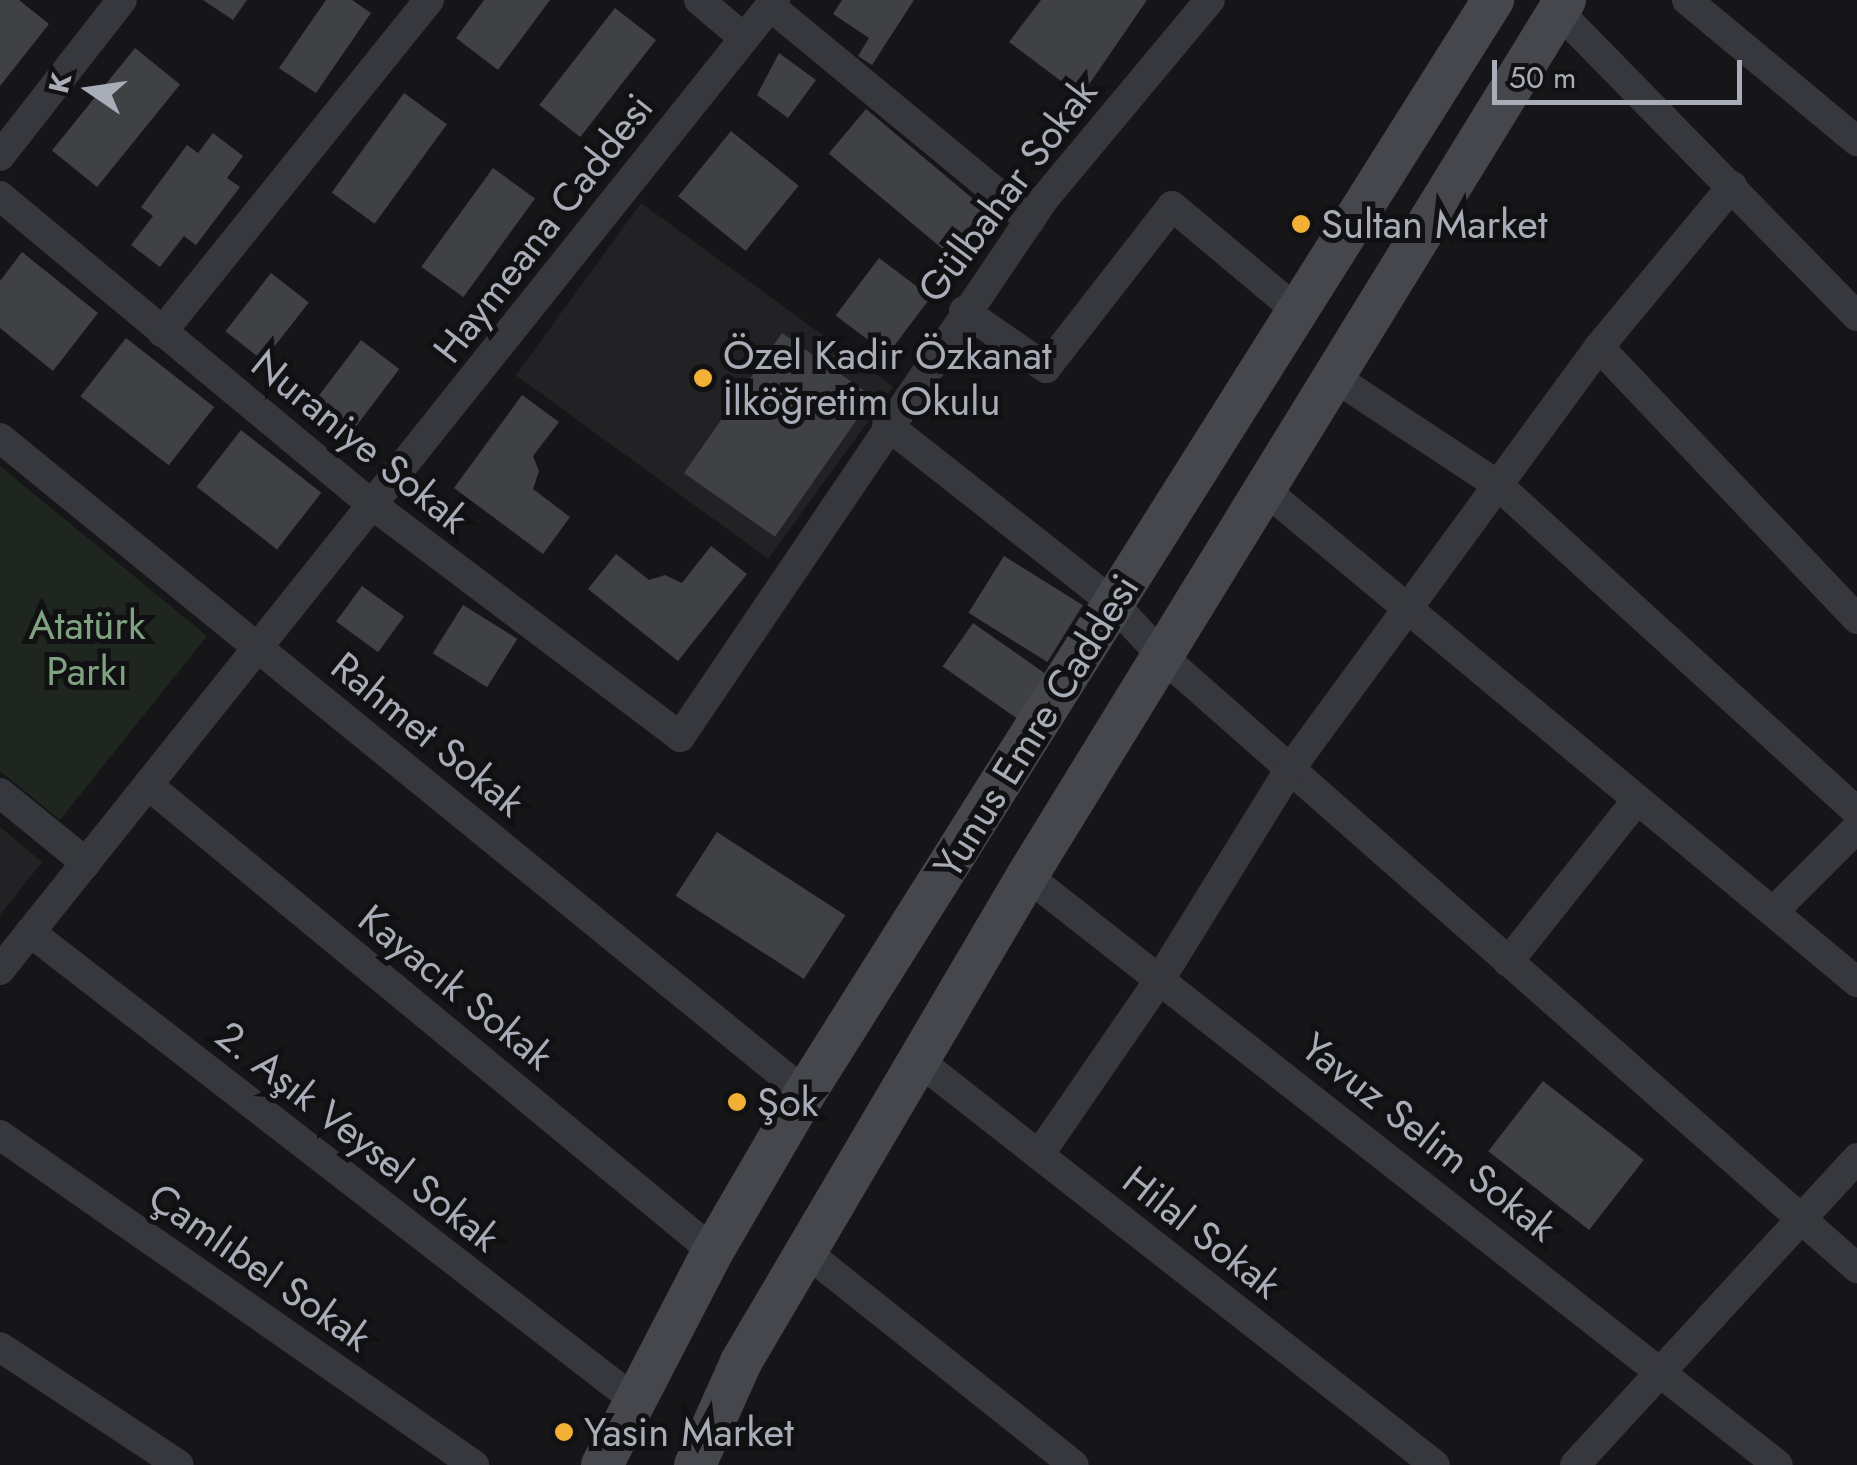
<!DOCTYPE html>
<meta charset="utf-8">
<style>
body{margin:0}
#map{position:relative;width:1857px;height:1465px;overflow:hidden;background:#161618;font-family:Jost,sans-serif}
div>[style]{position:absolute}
.built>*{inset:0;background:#222225;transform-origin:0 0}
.green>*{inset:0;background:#1e261f}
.building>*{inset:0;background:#404145;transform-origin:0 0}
.street>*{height:30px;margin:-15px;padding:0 15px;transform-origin:15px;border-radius:15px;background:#37383d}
.secondary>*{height:42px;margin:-21px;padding:0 21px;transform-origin:21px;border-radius:21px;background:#45474d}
.dots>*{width:28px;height:28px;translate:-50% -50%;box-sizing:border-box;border:5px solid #111113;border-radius:50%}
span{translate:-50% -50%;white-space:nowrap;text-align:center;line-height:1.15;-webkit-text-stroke:10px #111113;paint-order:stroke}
.street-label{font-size:40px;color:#a8adb8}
.poi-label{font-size:40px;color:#a8adb8}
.left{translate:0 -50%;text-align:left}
.park-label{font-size:40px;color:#7fa381}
.north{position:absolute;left:40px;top:40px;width:100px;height:100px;-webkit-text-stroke:8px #111113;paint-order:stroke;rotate:283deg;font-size:28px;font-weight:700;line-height:40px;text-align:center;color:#a8adb8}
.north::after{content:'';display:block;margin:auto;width:35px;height:45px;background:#a8adb8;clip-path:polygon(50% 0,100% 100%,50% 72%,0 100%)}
.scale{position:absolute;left:1492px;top:60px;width:250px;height:45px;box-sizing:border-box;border:5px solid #a8adb8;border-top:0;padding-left:12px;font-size:30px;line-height:35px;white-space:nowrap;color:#a8adb8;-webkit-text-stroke:8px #111113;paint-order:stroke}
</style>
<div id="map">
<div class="built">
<div style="left:641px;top:203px;width:312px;height:213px;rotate:36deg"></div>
<div style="clip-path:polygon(0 827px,42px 862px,0 915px)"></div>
</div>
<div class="green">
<div style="clip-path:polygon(0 466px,207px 636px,60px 820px,0 771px)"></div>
</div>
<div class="building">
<div style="clip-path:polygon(0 0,19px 0,49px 24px,0 86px)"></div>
<div style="clip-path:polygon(203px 0,247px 0,233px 20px)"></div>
<div style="clip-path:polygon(326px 0,352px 0,371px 13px,316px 93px,279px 68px)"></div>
<div style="clip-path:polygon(484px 0,550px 0,498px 70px,456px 38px)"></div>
<div style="clip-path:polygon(842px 0,914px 0,872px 65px,858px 56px,869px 38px,833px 14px)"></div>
<div style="clip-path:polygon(1041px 0,1147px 0,1081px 96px,1009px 42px)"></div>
<div style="left:615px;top:8px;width:52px;height:123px;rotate:38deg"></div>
<div style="left:135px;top:48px;width:58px;height:132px;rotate:39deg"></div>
<div style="clip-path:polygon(779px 53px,816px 80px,788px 118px,757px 95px)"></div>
<div style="left:404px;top:93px;width:53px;height:123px;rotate:36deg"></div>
<div style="left:866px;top:109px;width:155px;height:58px;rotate:40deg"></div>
<div style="left:731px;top:131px;width:87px;height:84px;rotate:39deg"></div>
<div style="clip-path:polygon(213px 133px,243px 156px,227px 178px,240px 187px,196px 245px,184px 236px,160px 267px,131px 245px,153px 216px,141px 207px,187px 145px,198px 153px)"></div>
<div style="left:493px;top:168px;width:52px;height:122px;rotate:36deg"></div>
<div style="clip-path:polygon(22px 252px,98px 313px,53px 371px,0 328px,0 281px)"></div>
<div style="left:879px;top:258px;width:65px;height:72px;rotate:37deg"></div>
<div style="left:271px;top:273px;width:48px;height:74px;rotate:38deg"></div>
<div style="left:782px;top:333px;width:111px;height:171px;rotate:35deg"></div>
<div style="left:126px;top:338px;width:112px;height:74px;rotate:38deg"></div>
<div style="left:361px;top:340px;width:48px;height:74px;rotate:37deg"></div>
<div style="clip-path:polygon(522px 395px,559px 422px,533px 456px,539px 471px,533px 489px,570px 517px,543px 554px,454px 488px)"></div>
<div style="left:241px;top:430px;width:102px;height:72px;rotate:38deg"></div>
<div style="clip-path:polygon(711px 546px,747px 574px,678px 661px,588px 589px,616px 554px,649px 580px,665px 575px,682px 583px)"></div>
<div style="left:1004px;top:556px;width:93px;height:67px;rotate:32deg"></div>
<div style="left:362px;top:586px;width:52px;height:44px;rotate:36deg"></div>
<div style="left:463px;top:605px;width:64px;height:57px;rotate:32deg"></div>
<div style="left:973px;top:623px;width:91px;height:53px;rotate:35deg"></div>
<div style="left:717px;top:832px;width:153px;height:76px;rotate:33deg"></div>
<div style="left:1543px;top:1081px;width:128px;height:89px;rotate:38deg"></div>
</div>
<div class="street">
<div style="left:699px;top:0;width:59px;rotate:40.2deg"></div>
<div style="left:1687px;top:0;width:221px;rotate:39.7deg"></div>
<div style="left:770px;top:6px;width:337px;rotate:39.5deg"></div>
<div style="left:1558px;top:11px;width:427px;rotate:45.6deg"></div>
<div style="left:0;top:156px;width:198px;rotate:-52deg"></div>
<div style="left:0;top:196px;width:486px;rotate:39.7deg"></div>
<div style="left:374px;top:506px;width:383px;rotate:37deg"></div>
<div style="left:680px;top:737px;width:650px;rotate:-55.92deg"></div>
<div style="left:1044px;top:199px;width:259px;rotate:-50.2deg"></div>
<div style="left:964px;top:311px;width:100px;rotate:34.8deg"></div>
<div style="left:1046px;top:368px;width:205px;rotate:-52.1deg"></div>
<div style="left:1172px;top:206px;width:168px;rotate:39.9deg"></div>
<div style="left:162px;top:332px;width:426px;rotate:-51.2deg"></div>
<div style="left:1599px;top:347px;width:375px;rotate:46.5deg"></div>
<div style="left:1334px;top:377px;width:198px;rotate:33.4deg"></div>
<div style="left:1499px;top:486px;width:484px;rotate:42.3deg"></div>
<div style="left:887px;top:425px;width:288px;rotate:38.2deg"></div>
<div style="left:1113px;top:603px;width:74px;rotate:47.2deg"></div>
<div style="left:1163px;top:657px;width:925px;rotate:41.36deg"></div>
<div style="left:0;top:438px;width:1038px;rotate:39.13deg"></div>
<div style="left:1265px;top:490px;width:770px;rotate:39.73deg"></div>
<div style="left:148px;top:785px;width:732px;rotate:39.52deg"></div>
<div style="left:0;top:793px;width:111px;rotate:39.1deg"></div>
<div style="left:1027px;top:876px;width:954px;rotate:38.11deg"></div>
<div style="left:1773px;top:912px;width:119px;rotate:-45deg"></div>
<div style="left:30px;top:932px;width:768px;rotate:37.75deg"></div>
<div style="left:1508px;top:962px;width:207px;rotate:-51.5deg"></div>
<div style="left:0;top:970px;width:1242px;rotate:-51.38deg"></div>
<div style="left:919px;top:1061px;width:655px;rotate:38.06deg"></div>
<div style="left:0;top:1135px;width:578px;rotate:34.85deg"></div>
<div style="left:1039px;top:1155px;width:217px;rotate:-55.5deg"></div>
<div style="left:1162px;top:976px;width:243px;rotate:-58.3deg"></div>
<div style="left:1290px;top:769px;width:523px;rotate:-53.79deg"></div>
<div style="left:1599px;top:347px;width:209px;rotate:-50.4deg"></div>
<div style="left:806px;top:1252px;width:342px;rotate:38.5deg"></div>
<div style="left:0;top:1347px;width:214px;rotate:33.4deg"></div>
<div style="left:1575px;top:1465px;width:417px;rotate:-47.4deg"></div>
</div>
<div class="secondary">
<div style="left:602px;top:1465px;width:241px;rotate:-62.6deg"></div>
<div style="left:713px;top:1251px;width:183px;rotate:-59.8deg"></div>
<div style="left:805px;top:1093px;width:1292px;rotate:-57.81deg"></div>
<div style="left:695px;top:1465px;width:113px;rotate:-65.9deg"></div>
<div style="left:741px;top:1362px;width:564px;rotate:-59.52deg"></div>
<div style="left:1027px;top:876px;width:1028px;rotate:-58.44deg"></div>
</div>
<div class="dots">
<div style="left:1301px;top:224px;background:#f2b134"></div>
<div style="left:703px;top:378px;background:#f2b134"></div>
<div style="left:737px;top:1102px;background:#f2b134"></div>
<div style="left:564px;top:1432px;background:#f2b134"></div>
</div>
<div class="street-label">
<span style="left:1007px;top:190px;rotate:-53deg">Gülbahar Sokak</span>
<span style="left:543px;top:228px;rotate:-52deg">Haymeana Caddesi</span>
<span style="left:360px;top:441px;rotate:39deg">Nuraniye Sokak</span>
<span style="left:1036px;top:726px;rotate:-58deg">Yunus Emre Caddesi</span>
<span style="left:428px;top:734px;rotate:39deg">Rahmet Sokak</span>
<span style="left:456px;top:987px;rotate:39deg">Kayacık Sokak</span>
<span style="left:358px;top:1136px;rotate:38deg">2. Aşık Veysel Sokak</span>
<span style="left:1429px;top:1137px;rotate:38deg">Yavuz Selim Sokak</span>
<span style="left:1202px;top:1232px;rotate:38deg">Hilal Sokak</span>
<span style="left:260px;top:1267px;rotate:35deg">Çamlıbel Sokak</span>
</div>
<div class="poi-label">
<span class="left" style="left:1321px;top:224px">Sultan Market</span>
<span class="left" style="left:723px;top:378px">Özel Kadir Özkanat<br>İlköğretim Okulu</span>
<span class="left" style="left:757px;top:1102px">Şok</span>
<span class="left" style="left:584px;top:1432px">Yasin Market</span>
</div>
<div class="park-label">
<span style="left:87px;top:648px">Atatürk<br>Parkı</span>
</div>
<div class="north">K</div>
<div class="scale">50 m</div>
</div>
